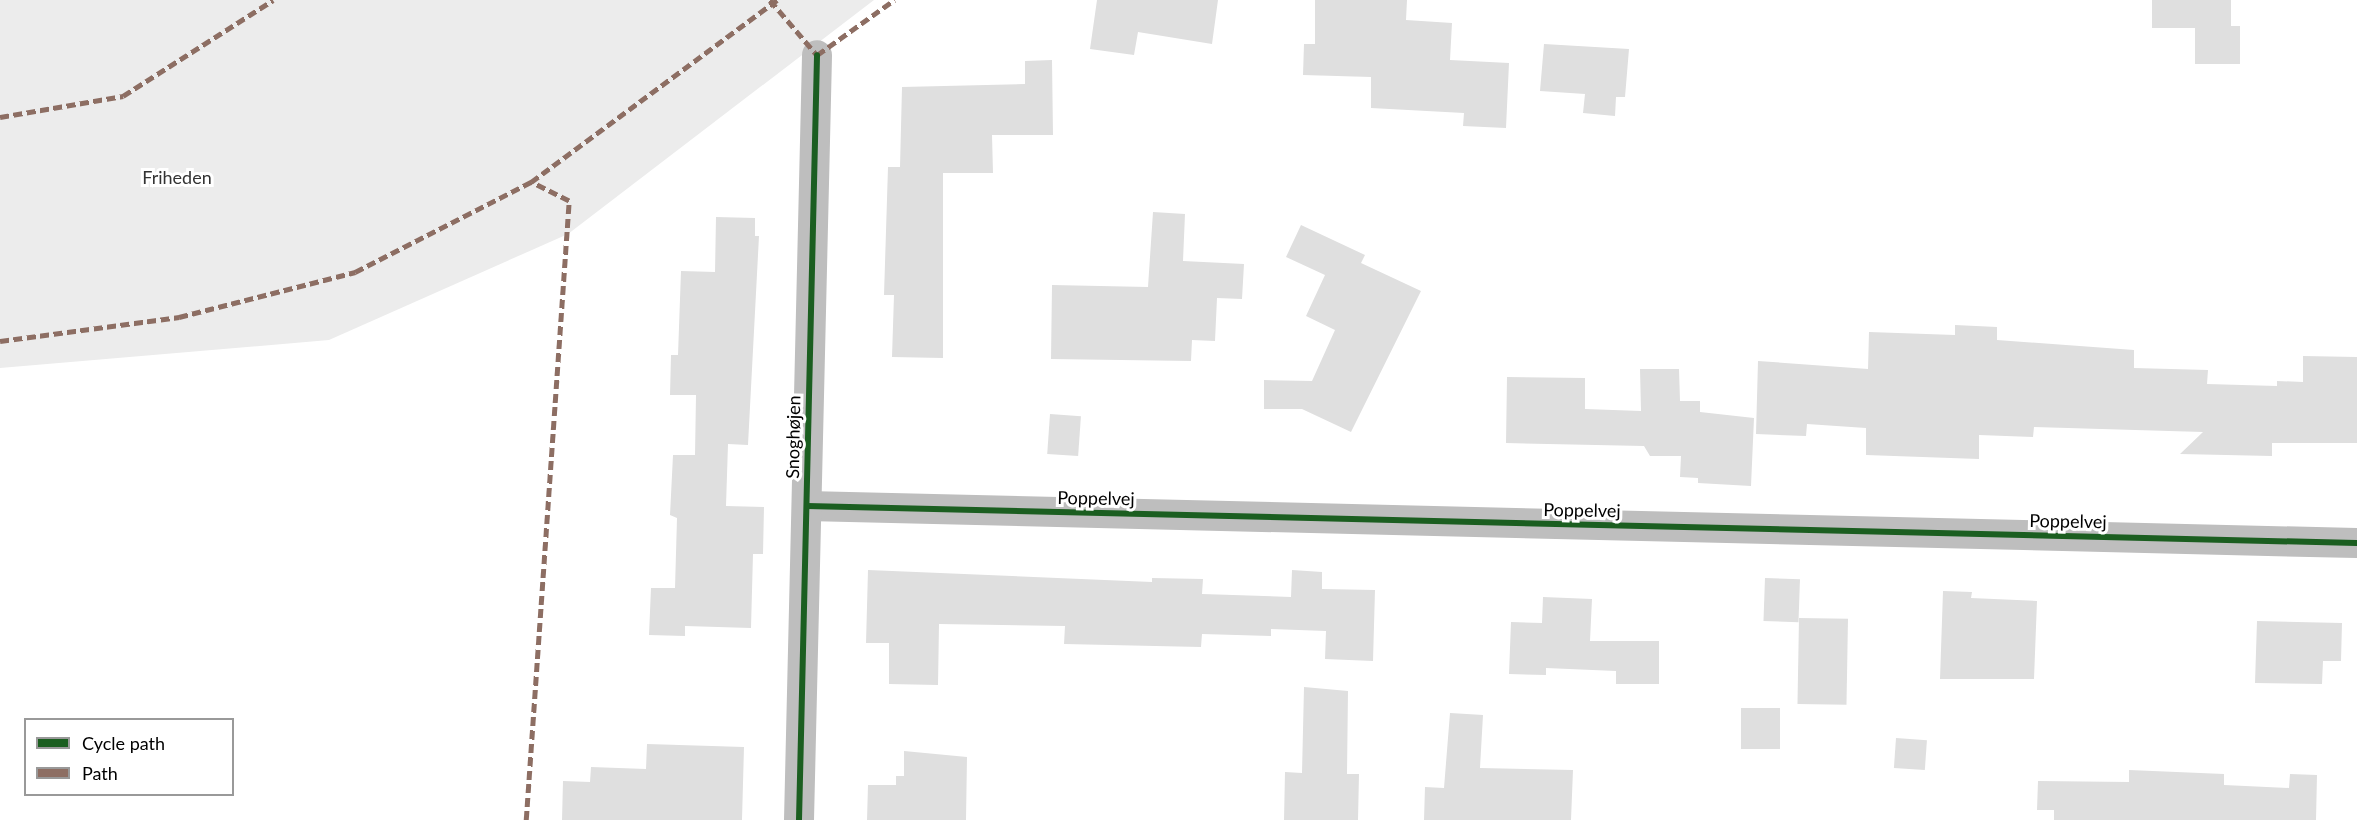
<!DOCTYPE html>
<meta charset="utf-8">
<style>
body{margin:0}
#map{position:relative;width:2357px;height:820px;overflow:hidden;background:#fff;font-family:Lato,sans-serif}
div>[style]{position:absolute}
.green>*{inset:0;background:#ececec}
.building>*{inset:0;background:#dfdfdf;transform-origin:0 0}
.minor>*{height:30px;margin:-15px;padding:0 15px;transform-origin:15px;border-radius:15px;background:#bebebe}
.quiet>*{height:4.5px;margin-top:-2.25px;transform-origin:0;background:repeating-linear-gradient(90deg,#8d6e63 0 9px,transparent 0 13.5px)}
.cycleway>*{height:6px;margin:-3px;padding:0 3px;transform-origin:3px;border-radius:3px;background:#1b5e20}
span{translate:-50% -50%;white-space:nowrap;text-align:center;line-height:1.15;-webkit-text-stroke:6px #fff;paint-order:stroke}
.park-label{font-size:18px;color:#333}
.street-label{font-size:18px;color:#000}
.legend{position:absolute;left:24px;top:718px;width:210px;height:78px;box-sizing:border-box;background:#fff;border:2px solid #999;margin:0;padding:8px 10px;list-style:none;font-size:18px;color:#000}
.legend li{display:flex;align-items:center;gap:12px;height:30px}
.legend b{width:30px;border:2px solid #999}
</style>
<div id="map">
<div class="green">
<div style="clip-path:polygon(0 0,874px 0,568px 234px,329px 340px,0 368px)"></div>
</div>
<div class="building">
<div style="clip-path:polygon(1097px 0,1218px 0,1212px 44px,1138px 32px,1134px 55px,1090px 49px)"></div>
<div style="clip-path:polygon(1315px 0,1407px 0,1406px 20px,1452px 23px,1450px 60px,1509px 63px,1506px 128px,1463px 126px,1464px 113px,1371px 108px,1371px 77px,1303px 75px,1304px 44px,1315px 44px)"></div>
<div style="clip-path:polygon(2152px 0,2231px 0,2231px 26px,2240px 26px,2240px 64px,2195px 64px,2195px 28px,2152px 28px)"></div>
<div style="clip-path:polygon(1544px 44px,1629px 49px,1625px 97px,1616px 97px,1615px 116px,1583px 113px,1585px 94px,1540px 91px)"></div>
<div style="clip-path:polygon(1052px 60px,1053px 135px,992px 135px,993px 173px,943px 173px,943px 358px,892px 357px,894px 295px,884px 295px,888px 167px,900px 167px,902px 87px,1025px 84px,1025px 61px)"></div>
<div style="clip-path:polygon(1153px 212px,1185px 214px,1183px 261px,1244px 264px,1242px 299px,1217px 298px,1215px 341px,1192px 340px,1191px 361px,1051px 359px,1052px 285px,1148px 287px)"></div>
<div style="clip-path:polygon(716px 217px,755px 218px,755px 236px,759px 236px,748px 445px,728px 444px,726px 506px,764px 507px,763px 554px,753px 554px,751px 628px,685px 626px,685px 636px,649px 635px,651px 588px,675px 588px,677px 518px,670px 515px,673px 455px,695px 455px,696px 395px,670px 395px,671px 355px,678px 355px,681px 271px,715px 272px)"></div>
<div style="clip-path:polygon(1301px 225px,1365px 255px,1361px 263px,1421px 291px,1351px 432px,1302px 409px,1264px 409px,1264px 380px,1312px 381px,1335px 330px,1306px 316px,1325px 275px,1286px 257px)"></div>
<div style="clip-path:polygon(1955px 325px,1997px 327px,1997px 340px,2134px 350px,2134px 368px,2208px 370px,2207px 384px,2277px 386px,2277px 381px,2303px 382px,2303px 356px,2357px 357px,2357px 443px,2272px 443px,2272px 456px,2180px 454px,2203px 432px,2034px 427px,2033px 437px,1979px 435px,1979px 459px,1866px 455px,1866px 428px,1807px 424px,1806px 436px,1756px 434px,1758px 361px,1868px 369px,1869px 332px,1955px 335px)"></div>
<div style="clip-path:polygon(1640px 369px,1679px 369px,1680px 401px,1700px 401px,1700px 412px,1754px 418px,1751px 486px,1698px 483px,1698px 478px,1680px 477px,1681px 456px,1650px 456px,1644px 446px,1506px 443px,1507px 377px,1585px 378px,1585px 409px,1641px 411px)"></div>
<div style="left:1050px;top:414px;width:31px;height:40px;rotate:4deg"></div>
<div style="clip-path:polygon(868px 570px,1152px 582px,1152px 578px,1203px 579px,1202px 594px,1291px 597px,1292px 570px,1322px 572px,1322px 589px,1375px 590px,1373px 661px,1325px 659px,1326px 631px,1271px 629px,1271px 636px,1202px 634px,1201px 647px,1064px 644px,1065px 626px,939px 624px,938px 685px,889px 684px,889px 643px,866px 643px)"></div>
<div style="left:1765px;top:578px;width:35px;height:43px;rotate:2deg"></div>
<div style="clip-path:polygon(1943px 591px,1972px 592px,1971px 598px,2037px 601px,2034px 679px,1940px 679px)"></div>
<div style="clip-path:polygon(1543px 597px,1592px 599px,1590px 641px,1659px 641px,1659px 684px,1616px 684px,1616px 671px,1546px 668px,1546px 675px,1509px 674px,1511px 622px,1542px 623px)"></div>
<div style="left:1799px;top:618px;width:49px;height:86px;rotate:1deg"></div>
<div style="clip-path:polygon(2257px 621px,2342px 623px,2341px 661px,2323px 661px,2322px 684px,2255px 683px)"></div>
<div style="clip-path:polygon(1304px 687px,1348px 691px,1347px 774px,1359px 774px,1358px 820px,1284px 820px,1285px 772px,1302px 773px)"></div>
<div style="left:1780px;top:708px;width:41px;height:39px;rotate:90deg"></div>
<div style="clip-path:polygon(1450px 713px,1483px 715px,1480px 768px,1573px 770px,1571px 820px,1424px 820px,1425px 787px,1444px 788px)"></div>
<div style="left:1896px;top:738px;width:31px;height:30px;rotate:4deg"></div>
<div style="clip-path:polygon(647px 744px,744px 747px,742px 820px,562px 820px,563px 781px,590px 782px,591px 767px,646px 769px)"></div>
<div style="clip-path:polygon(904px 751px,967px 757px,966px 820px,867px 820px,868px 785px,896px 785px,896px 776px,904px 776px)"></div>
<div style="clip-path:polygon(2129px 770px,2224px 774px,2224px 785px,2289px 788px,2290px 774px,2317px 775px,2316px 820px,2054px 820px,2054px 810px,2037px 810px,2038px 781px,2129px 782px)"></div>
</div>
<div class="minor">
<div style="left:807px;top:506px;width:1550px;rotate:1.37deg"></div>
<div style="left:799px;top:820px;width:765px;rotate:-88.65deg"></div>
</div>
<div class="quiet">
<div style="left:770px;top:0;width:72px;rotate:49.5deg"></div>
<div style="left:817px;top:55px;width:95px;rotate:-35.5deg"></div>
<div style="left:0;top:117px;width:125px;rotate:-9.7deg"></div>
<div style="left:123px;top:96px;width:178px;rotate:-32.6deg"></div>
<div style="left:0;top:341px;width:181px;rotate:-7.6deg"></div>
<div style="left:179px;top:317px;width:182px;rotate:-14.3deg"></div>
<div style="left:355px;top:272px;width:198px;rotate:-27.1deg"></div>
<div style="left:531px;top:182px;width:306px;rotate:-36.5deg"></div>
<div style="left:526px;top:820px;width:620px;rotate:-86.03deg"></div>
<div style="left:569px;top:201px;width:42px;rotate:-153.4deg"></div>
</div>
<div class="cycleway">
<div style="left:807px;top:506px;width:1550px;rotate:1.37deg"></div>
<div style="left:799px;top:820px;width:765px;rotate:-88.65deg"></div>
</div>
<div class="park-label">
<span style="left:177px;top:177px">Friheden</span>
</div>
<div class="street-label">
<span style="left:793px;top:437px;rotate:-89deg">Snoghøjen</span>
<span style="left:1096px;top:498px;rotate:1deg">Poppelvej</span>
<span style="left:1582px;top:510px;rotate:1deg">Poppelvej</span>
<span style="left:2068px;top:521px;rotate:1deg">Poppelvej</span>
</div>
<ul class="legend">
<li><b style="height:8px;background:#1b5e20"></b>Cycle path</li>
<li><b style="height:8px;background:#8d6e63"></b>Path</li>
</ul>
</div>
